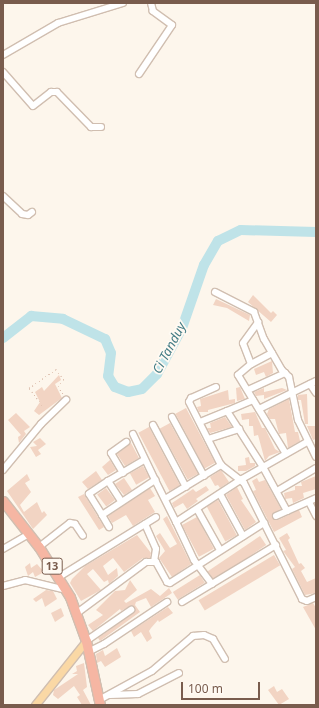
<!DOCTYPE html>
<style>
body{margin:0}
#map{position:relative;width:319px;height:708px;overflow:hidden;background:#fdf6ec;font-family:"Noto Sans",sans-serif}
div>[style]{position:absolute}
.river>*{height:10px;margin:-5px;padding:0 5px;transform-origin:5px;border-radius:5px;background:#bfe3e8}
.building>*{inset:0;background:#f2d4c3;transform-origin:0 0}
.path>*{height:1px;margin-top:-0.5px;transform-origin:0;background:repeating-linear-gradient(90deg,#d8b7a5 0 1px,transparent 0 4px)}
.roads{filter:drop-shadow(1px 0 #d0beb0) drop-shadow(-1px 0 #d0beb0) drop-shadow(0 1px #d0beb0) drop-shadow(0 -1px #d0beb0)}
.minor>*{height:6px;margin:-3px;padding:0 3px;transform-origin:3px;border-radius:3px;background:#fff}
.major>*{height:7px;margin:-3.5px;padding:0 3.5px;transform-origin:3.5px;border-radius:3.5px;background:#fad8a5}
.highway>*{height:9px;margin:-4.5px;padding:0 4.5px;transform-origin:4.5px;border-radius:4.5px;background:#f6b6a3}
span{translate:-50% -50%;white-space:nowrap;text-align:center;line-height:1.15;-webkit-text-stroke:3.5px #fffaf3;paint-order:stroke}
.shield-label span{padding:1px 3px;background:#fffaf3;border:1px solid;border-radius:3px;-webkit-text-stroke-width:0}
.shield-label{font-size:11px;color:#795c4d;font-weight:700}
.water-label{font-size:13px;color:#437c85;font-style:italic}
.frame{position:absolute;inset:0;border:4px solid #795c4d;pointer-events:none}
.scale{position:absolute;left:181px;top:682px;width:79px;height:18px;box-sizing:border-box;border:2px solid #795c4d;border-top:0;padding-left:5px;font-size:12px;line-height:14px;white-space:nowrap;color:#795c4d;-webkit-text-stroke:3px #fffaf3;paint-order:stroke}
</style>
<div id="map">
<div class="river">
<div style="left:3px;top:338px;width:36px;rotate:-38deg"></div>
<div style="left:31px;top:316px;width:32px;rotate:5deg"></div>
<div style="left:63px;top:319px;width:47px;rotate:25.5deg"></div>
<div style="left:105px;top:339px;width:15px;rotate:67deg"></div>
<div style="left:111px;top:353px;width:23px;rotate:97deg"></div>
<div style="left:108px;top:376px;width:13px;rotate:58deg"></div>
<div style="left:115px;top:387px;width:14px;rotate:21deg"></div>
<div style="left:128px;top:392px;width:14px;rotate:-12deg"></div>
<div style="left:142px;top:389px;width:21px;rotate:-45deg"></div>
<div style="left:157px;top:374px;width:52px;rotate:-61.5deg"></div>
<div style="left:182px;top:328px;width:67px;rotate:-70.8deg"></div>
<div style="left:204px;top:265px;width:28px;rotate:-60deg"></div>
<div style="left:218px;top:241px;width:25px;rotate:-26deg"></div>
<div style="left:241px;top:230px;width:75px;rotate:1.5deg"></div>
</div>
<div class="building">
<div style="clip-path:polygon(253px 295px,271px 313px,273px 311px,277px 315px,271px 322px,248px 302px)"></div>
<div style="clip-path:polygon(216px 299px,250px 315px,249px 321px,227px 308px,213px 305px)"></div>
<div style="clip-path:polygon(272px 361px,273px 373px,266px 377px,264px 372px,256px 375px,254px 369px)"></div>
<div style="clip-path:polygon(59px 375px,61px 380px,55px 384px,62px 398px,39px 415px,34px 411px,40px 402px,35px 392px,42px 387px,44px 391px)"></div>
<div style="clip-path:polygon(240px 387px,245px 399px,237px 401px,236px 388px)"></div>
<div style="clip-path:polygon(264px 388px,264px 392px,282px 388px,287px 390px,264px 399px,264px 395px,256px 396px,254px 392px)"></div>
<div style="clip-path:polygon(228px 390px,229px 400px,235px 399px,235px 403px,208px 410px,208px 412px,199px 412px,197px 407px,201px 406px,200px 399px)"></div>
<div style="clip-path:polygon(307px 394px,308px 424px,305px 424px,301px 400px,298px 400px,298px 395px)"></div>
<div style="clip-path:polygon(289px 399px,295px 432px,298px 432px,300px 441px,288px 448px,286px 433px,279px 434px,275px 419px,270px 419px,267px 414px,269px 409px)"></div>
<div style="left:186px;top:408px;width:62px;height:12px;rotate:62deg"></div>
<div style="clip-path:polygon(255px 412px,262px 428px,265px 428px,275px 449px,280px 452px,269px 456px,265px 461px,258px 435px,254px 436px,253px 426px,249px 426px,249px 419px,242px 420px,241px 414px)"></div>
<div style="clip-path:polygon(16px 413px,30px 427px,24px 431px,26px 434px,19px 443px,18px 437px,21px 435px,8px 420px)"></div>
<div style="clip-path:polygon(225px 417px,232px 427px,210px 433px,207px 428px,211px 428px,210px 423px)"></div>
<div style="left:170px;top:423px;width:58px;height:12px;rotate:61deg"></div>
<div style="clip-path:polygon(307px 426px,316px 426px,316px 439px,313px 440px)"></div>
<div style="left:149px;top:427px;width:66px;height:12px;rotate:62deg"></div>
<div style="clip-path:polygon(40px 438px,46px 444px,38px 450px,41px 454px,36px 457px,30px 447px,37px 446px,33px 442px)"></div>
<div style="clip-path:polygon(131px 443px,139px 458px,125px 466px,117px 454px)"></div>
<div style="clip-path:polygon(249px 457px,250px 463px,255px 463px,255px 466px,246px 471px,238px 471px,238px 466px,246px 465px,245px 458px)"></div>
<div style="clip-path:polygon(110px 460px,116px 470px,108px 475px,102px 467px)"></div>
<div style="left:143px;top:466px;width:13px;height:15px;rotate:61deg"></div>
<div style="clip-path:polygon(221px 470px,229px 482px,220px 488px,218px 485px,215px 486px,210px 477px)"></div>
<div style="clip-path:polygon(96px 471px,102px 480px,88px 489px,82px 482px)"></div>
<div style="clip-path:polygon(27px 474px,30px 480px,25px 483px,31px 492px,20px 505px,24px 512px,37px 502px,42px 513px,44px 511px,47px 515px,33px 529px,7px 491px)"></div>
<div style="clip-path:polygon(316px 476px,316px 489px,303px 493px,304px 498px,293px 503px,292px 498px,285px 499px,284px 493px,295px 490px,295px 486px,302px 486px,301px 482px)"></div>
<div style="clip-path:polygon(124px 478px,132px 490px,124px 495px,115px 484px)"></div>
<div style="clip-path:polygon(257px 478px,259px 482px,265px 480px,281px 509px,272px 514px,273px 519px,278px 520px,299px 510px,302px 517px,274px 532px,253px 491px,256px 490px,252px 481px)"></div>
<div style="clip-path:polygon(206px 486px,209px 490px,196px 499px,198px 501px,187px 509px,183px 503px,174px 508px,172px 503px,193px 489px,196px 492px)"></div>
<div style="clip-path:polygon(237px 487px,243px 499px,241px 500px,256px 522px,245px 530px,226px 495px)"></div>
<div style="left:106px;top:488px;width:15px;height:11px;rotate:53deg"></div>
<div style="clip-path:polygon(150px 488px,155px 496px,148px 500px,155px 512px,133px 526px,126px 515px,112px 523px,108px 516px)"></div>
<div style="clip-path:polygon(84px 494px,104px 527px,99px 530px,78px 497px)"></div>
<div style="left:218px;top:500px;width:40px;height:13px;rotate:62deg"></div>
<div style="clip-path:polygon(167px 516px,191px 564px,172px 577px,159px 558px,165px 551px,156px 536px,160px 533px,170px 548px,177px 544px,163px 519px)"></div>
<div style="left:197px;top:517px;width:36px;height:17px;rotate:62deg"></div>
<div style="clip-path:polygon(287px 533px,290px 538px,288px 540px,299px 564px,301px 563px,305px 568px,301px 571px,307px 582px,316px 578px,316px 593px,305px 595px,292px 569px,295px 567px,283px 551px,286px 550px,279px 538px)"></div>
<div style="clip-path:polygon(137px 535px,151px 553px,150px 558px,143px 558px,124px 572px,113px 558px,103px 566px,108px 575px,117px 568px,118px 576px,109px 584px,108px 580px,104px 582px,93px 569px,87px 574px,101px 590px,81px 601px,70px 583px,72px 579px,85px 566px)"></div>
<div style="left:260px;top:536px;width:11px;height:63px;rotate:56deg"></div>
<div style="left:274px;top:555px;width:12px;height:88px;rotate:59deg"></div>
<div style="clip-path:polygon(30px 563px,31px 568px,37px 564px,44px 572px,35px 577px,33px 572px,28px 576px,25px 567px)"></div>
<div style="left:200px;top:575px;width:9px;height:32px;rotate:58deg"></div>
<div style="clip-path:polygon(130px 580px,137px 590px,124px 601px,126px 603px,151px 589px,160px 596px,169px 588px,172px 593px,151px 607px,146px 598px,136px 602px,135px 605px,140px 612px,100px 641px,98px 638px,135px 612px,134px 607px,130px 606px,121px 611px,120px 609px,93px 631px,88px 625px,103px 615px,96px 610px,115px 591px,125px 590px)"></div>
<div style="clip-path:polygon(46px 590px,53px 591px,57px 599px,45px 607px,42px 598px,36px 602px,33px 599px)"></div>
<div style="clip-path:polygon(313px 603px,316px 608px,316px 630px,303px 607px)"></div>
<div style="clip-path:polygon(168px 607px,173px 613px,159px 622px,158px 620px,151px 628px,149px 631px,152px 638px,147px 642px,141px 632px,134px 637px,131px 631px)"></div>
<div style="clip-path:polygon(61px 608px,64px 616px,55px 622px,51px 613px)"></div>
<div style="clip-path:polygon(117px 648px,121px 657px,105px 667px,101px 661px,97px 663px,96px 654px,103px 650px,105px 656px)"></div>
<div style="clip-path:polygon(84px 663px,87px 687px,83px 690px,91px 705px,82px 705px,77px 697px,80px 695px,74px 686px,58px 699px,53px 695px,54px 690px,78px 674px,72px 674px,77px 671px,76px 666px)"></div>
<div style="clip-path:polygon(274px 686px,277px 692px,282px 689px,289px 699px,279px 705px,268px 690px)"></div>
</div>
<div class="path">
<div style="left:42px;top:405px;width:21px;rotate:-127deg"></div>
<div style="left:29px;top:388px;width:33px;rotate:-35deg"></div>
<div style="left:56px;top:369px;width:14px;rotate:54deg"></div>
<div style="left:64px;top:380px;width:8px;rotate:135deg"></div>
<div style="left:58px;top:386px;width:9px;rotate:58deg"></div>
</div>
<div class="roads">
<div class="minor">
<div style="left:3px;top:55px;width:64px;rotate:-30.2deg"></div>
<div style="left:58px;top:23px;width:68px;rotate:-17.1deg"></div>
<div style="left:3px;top:72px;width:45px;rotate:48.6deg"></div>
<div style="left:33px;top:106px;width:23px;rotate:-38deg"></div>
<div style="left:51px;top:92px;width:6px"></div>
<div style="left:57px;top:92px;width:49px;rotate:45.8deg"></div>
<div style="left:91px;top:127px;width:10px"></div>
<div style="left:139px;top:74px;width:59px;rotate:-56deg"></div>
<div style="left:172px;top:25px;width:24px;rotate:-144deg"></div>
<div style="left:153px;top:11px;width:8px;rotate:-104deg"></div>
<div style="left:3px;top:196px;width:26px;rotate:43deg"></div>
<div style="left:22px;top:214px;width:6px;rotate:9deg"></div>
<div style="left:28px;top:215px;width:5px;rotate:-37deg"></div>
<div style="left:215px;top:292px;width:44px;rotate:27.1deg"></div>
<div style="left:254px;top:312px;width:29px;rotate:70deg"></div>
<div style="left:264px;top:339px;width:36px;rotate:60deg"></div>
<div style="left:282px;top:370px;width:10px;rotate:45deg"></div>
<div style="left:289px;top:377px;width:44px;rotate:78.2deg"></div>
<div style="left:298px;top:420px;width:41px;rotate:64.1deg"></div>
<div style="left:272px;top:353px;width:24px;rotate:152deg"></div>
<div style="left:251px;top:364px;width:17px;rotate:140deg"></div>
<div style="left:238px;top:375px;width:92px;rotate:58.7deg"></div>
<div style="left:251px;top:364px;width:22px;rotate:-111deg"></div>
<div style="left:243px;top:343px;width:26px;rotate:-54deg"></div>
<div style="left:310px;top:384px;width:11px;rotate:56deg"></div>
<div style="left:216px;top:387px;width:27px;rotate:156deg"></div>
<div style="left:191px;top:398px;width:4px;rotate:117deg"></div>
<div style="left:189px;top:402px;width:71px;rotate:63.1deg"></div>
<div style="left:221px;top:465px;width:29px;rotate:38deg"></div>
<div style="left:244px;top:483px;width:130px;rotate:63.4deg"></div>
<div style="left:302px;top:599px;width:5px;rotate:22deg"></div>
<div style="left:307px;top:601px;width:10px;rotate:-24deg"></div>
<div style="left:248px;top:390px;width:41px;rotate:-24.7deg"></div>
<div style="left:253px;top:400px;width:28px;rotate:157deg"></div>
<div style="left:227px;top:411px;width:67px;rotate:57.3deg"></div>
<div style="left:263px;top:467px;width:50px;rotate:61.4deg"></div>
<div style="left:287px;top:511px;width:32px;rotate:-24deg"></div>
<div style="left:259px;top:409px;width:64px;rotate:-26.2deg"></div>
<div style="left:172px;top:417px;width:67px;rotate:61.5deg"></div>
<div style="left:200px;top:422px;width:29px;rotate:-22deg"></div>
<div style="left:153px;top:425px;width:70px;rotate:62deg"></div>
<div style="left:133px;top:434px;width:51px;rotate:64.4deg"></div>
<div style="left:208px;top:439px;width:33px;rotate:-18deg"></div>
<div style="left:3px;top:470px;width:60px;rotate:-50.4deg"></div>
<div style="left:41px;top:424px;width:35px;rotate:-44deg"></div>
<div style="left:123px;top:473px;width:23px;rotate:-121deg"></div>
<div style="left:111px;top:453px;width:19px;rotate:-36deg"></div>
<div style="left:108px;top:481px;width:42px;rotate:-30.3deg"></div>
<div style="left:277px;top:491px;width:45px;rotate:-30.5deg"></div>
<div style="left:220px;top:494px;width:48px;rotate:61.3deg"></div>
<div style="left:165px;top:499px;width:66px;rotate:-31.3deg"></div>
<div style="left:121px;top:501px;width:24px;rotate:-123deg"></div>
<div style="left:108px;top:481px;width:23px;rotate:146deg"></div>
<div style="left:89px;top:494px;width:25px;rotate:58deg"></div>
<div style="left:102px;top:515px;width:64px;rotate:-33.4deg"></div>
<div style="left:155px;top:480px;width:47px;rotate:63.4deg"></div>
<div style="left:309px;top:502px;width:16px;rotate:63deg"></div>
<div style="left:197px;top:509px;width:47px;rotate:60.7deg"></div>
<div style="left:102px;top:515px;width:14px;rotate:60deg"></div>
<div style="left:276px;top:516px;width:12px;rotate:-24deg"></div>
<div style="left:145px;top:524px;width:27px;rotate:66deg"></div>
<div style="left:156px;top:549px;width:12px;rotate:99deg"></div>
<div style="left:39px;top:547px;width:39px;rotate:-38deg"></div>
<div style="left:70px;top:523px;width:5px;rotate:11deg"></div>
<div style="left:75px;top:524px;width:14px;rotate:56deg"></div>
<div style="left:3px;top:549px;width:30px;rotate:-30deg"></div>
<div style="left:59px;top:577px;width:114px;rotate:-31.7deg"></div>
<div style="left:212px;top:584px;width:30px;rotate:-127deg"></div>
<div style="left:194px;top:560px;width:42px;rotate:-115.3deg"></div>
<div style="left:176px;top:522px;width:79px;rotate:-33.1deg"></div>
<div style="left:242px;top:479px;width:75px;rotate:-29.6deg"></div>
<div style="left:3px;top:586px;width:23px;rotate:-15deg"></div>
<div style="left:25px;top:580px;width:42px;rotate:13.7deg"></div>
<div style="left:182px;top:602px;width:110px;rotate:-31.2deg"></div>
<div style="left:77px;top:613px;width:86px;rotate:-36.5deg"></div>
<div style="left:146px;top:562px;width:10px"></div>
<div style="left:156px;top:562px;width:23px;rotate:61deg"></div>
<div style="left:167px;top:582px;width:3px;rotate:18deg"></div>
<div style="left:170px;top:583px;width:112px;rotate:-32.6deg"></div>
<div style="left:86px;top:641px;width:55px;rotate:-34.6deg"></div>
<div style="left:88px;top:652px;width:18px;rotate:-27deg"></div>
<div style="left:104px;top:644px;width:76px;rotate:-33.7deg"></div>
<div style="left:110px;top:695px;width:28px;rotate:-2deg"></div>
<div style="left:138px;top:694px;width:46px;rotate:-27.1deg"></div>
<div style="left:99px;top:700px;width:60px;rotate:-28.7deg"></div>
<div style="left:152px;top:671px;width:54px;rotate:-40.5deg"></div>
<div style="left:193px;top:636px;width:11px;rotate:-5deg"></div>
<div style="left:204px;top:635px;width:10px;rotate:24deg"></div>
<div style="left:213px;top:639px;width:23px;rotate:59deg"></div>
</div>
<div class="major">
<div style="left:35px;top:705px;width:82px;rotate:-51.4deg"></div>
</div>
<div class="highway">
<div style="left:3px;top:501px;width:58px;rotate:52deg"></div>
<div style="left:39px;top:547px;width:59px;rotate:58.2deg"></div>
<div style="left:70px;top:597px;width:47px;rotate:70deg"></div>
<div style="left:86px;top:641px;width:66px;rotate:77.7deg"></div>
</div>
</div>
<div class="shield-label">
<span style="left:52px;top:566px">13</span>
</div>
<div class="water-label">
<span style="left:169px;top:348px;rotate:-62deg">Ci Tanduy</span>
</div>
<div class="frame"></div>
<div class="scale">100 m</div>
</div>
